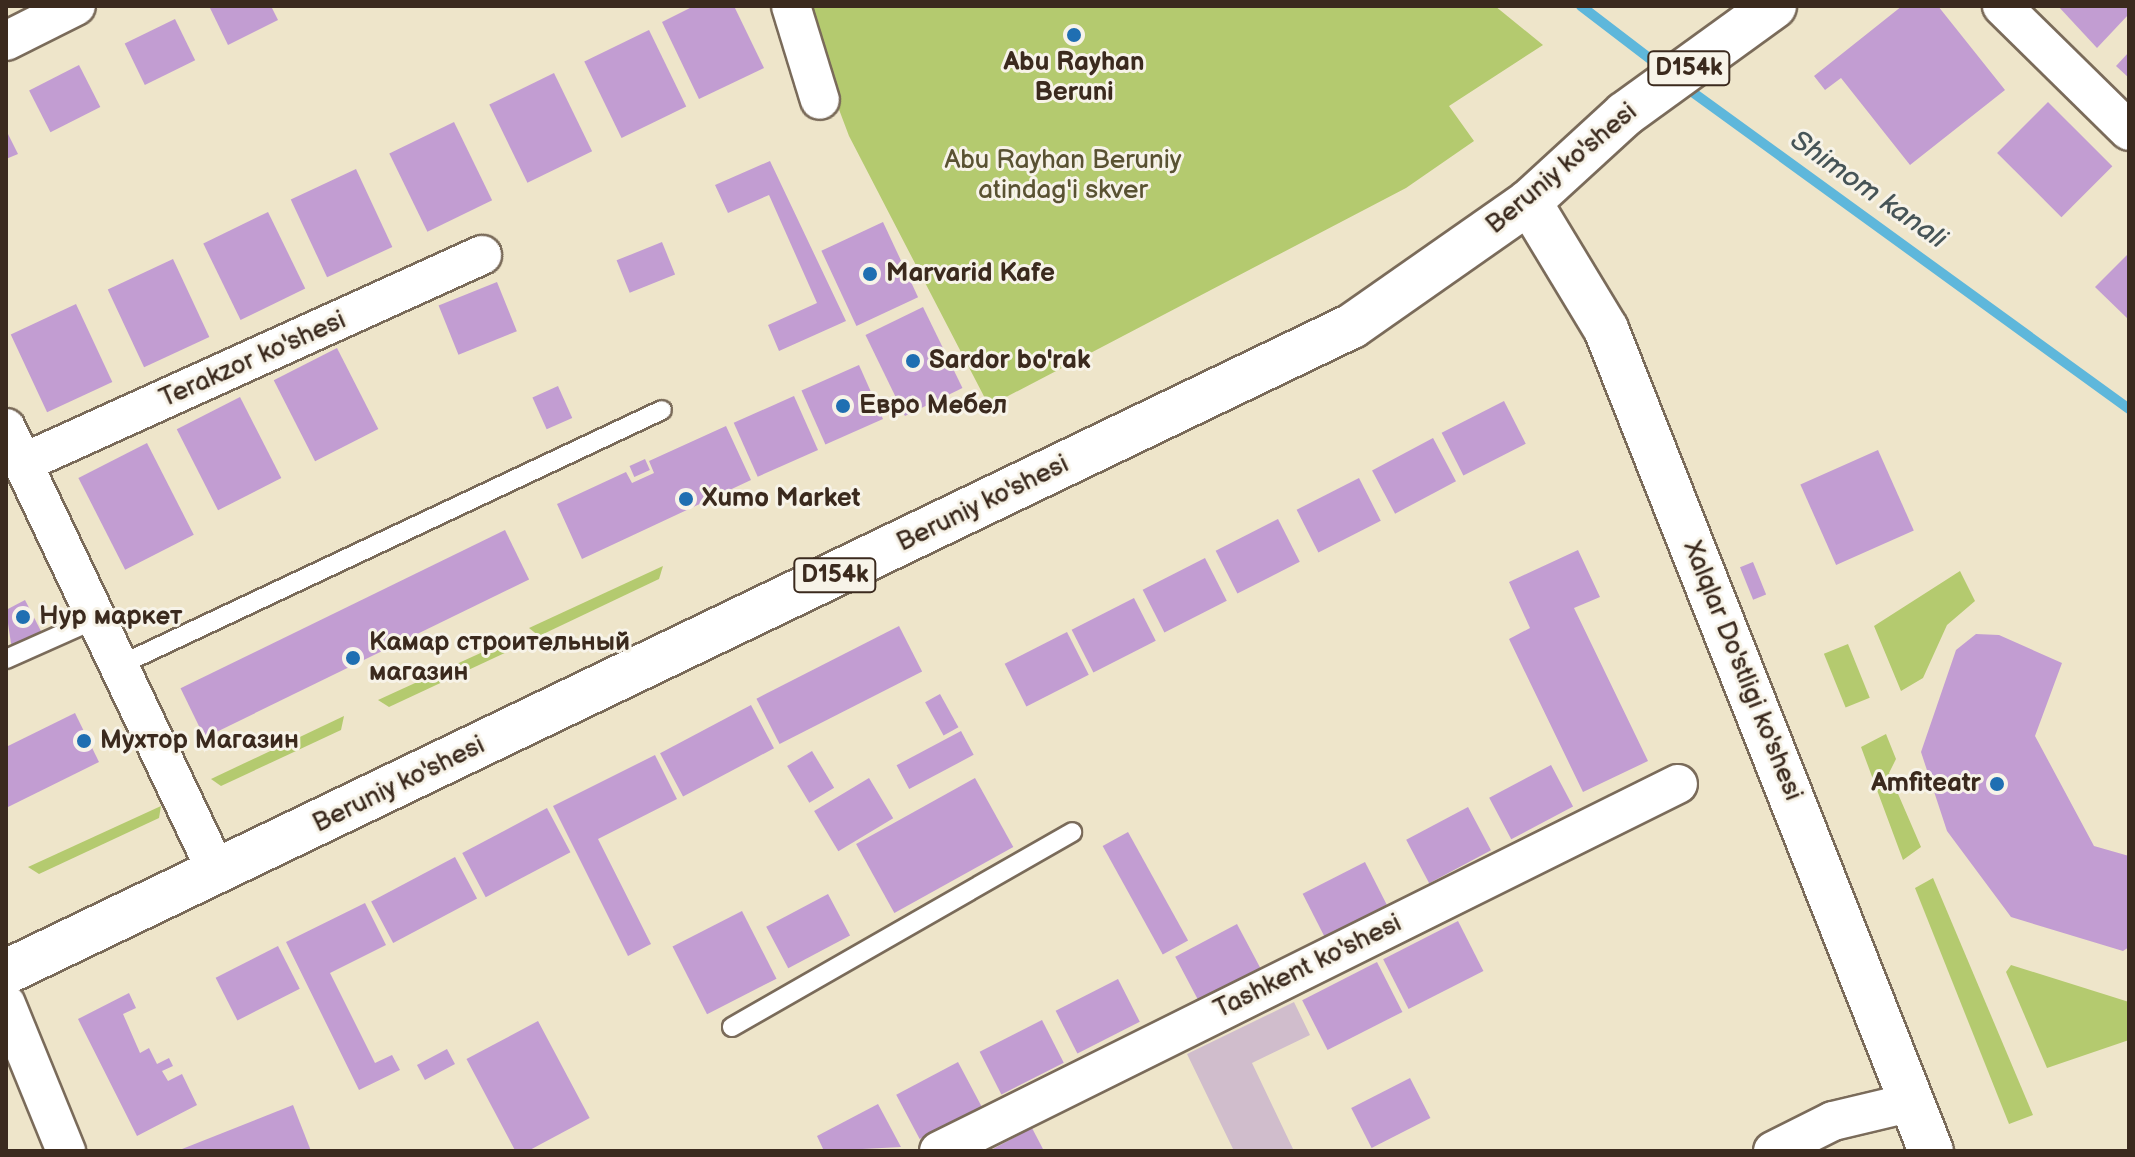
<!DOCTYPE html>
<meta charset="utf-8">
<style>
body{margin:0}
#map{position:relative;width:2135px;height:1157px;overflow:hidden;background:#eee5ca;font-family:"Balsamiq Sans",sans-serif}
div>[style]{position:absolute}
.industrial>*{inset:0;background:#d0bdcc}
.green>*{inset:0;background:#b4ca6f;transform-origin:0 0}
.stream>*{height:10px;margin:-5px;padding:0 5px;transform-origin:5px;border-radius:5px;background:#5eb7db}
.building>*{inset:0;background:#c29dd2;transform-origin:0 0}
.roads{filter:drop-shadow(2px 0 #7a6b5a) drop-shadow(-2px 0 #7a6b5a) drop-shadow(0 2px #7a6b5a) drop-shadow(0 -2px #7a6b5a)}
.service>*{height:18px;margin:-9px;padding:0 9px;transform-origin:9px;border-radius:9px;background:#fff}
.minor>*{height:38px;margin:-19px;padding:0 19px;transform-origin:19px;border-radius:19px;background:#fff}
.tertiary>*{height:44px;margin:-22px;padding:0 22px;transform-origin:22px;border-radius:22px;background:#fff}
.primary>*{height:44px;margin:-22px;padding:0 22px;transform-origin:22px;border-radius:22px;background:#fff}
.dots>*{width:22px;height:22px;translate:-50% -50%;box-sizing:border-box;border:4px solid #f7f3e8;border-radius:50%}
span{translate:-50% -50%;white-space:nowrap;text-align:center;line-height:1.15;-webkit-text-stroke:6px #f7f3e8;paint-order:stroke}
.shield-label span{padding:2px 6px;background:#f7f3e8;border:2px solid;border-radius:6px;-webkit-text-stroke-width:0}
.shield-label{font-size:24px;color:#3b2a1e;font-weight:700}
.poi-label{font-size:26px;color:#3b2a1e;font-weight:700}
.left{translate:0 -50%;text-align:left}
.right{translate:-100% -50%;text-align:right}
.park-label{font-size:26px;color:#595232}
.street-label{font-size:26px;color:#3b2a1e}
.water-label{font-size:28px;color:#465457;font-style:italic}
.frame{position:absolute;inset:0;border:8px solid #3b2a1e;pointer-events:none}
</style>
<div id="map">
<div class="industrial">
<div style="clip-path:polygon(1294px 1002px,1310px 1035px,1252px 1063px,1294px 1151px,1234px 1151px,1187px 1054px)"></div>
</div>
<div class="green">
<div style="clip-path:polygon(800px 6px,1495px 6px,1543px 45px,1449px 106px,1474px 141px,1406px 188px,989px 406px,849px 136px)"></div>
<div style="clip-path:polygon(663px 566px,659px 579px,539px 636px,529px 628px)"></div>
<div style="clip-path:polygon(1960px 571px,1975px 601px,1947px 625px,1923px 678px,1901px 691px,1874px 626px)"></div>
<div style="clip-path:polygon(513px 638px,509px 651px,389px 707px,378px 700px)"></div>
<div style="left:1848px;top:644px;width:58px;height:26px;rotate:68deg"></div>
<div style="clip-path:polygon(344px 716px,341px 730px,221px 786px,211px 779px)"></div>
<div style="clip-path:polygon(1886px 734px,1896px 759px,1889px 773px,1921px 847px,1903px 860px,1861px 747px)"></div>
<div style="clip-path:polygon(161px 806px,159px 818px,39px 874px,28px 867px)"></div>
<div style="clip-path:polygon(1933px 878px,2033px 1115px,2009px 1124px,1915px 888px)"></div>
<div style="clip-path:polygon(2011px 965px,2129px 1002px,2129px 1040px,2047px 1068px,2006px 972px)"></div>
</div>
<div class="stream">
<div style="left:1581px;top:6px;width:107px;rotate:37.4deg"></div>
<div style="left:1684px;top:86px;width:550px;rotate:35.97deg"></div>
</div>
<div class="building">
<div style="clip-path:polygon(209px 6px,271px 6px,278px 20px,228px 45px)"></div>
<div style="clip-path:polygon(694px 6px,734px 6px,764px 68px,699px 99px,662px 22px)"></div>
<div style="clip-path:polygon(1902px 6px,1938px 6px,2005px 90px,1910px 165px,1841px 78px,1825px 90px,1814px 76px)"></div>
<div style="clip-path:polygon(2058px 6px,2129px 6px,2129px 14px,2097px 48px)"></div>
<div style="left:175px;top:19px;width:46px;height:56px;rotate:64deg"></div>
<div style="left:649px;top:30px;width:85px;height:72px;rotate:64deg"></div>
<div style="clip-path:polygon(2129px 52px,2129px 78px,2116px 66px)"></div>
<div style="left:79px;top:65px;width:47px;height:56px;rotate:63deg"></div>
<div style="left:554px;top:73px;width:87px;height:72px;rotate:64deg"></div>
<div style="left:2048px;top:102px;width:91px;height:72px;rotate:45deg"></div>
<div style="left:454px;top:122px;width:87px;height:72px;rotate:64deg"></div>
<div style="clip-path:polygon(6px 130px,18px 154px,6px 159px)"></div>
<div style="clip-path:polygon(770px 161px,846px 321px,779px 351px,768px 325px,817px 303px,769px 195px,728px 213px,715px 185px)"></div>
<div style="left:356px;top:169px;width:86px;height:72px;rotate:65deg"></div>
<div style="left:268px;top:212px;width:85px;height:72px;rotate:64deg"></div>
<div style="left:883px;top:222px;width:83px;height:68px;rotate:65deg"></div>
<div style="left:662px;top:242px;width:35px;height:49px;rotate:68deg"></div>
<div style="clip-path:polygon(2129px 253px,2129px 320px,2095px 287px)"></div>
<div style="left:173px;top:259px;width:86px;height:72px;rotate:65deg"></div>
<div style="left:497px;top:282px;width:53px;height:63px;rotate:68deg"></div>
<div style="left:76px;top:304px;width:86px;height:72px;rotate:65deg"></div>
<div style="left:923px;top:307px;width:90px;height:64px;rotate:64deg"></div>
<div style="left:337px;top:348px;width:91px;height:71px;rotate:63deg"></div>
<div style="left:859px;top:365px;width:59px;height:63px;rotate:66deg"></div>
<div style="left:558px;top:386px;width:35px;height:28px;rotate:66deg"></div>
<div style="left:794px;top:396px;width:59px;height:66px;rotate:66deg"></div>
<div style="left:240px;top:397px;width:91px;height:71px;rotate:63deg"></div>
<div style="left:1504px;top:401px;width:48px;height:70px;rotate:63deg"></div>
<div style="clip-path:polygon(726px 426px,751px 480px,582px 559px,557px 504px,626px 472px,632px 483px,654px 473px,649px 461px)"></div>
<div style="left:1433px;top:438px;width:49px;height:69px;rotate:62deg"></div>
<div style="left:147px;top:443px;width:103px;height:77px;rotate:63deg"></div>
<div style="left:1878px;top:450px;width:88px;height:85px;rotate:66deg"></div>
<div style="left:645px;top:459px;width:12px;height:17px;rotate:66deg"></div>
<div style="left:1359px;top:478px;width:48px;height:70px;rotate:63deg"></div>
<div style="left:1278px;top:519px;width:48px;height:70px;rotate:63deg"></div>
<div style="left:505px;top:530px;width:55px;height:361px;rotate:64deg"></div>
<div style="clip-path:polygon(1578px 550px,1600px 597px,1574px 608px,1648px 761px,1583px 792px,1509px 639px,1530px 628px,1509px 582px)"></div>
<div style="left:1205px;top:558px;width:48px;height:70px;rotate:63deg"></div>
<div style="left:1753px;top:562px;width:35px;height:14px;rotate:68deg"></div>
<div style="left:1134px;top:598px;width:48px;height:70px;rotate:63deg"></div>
<div style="clip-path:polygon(25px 600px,43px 635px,12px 650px,6px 610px)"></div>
<div style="left:899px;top:626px;width:51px;height:160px;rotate:63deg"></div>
<div style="left:1067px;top:632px;width:48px;height:70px;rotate:63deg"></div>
<div style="clip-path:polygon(1976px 634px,1999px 635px,2062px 663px,2035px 736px,2094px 846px,2129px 856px,2129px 947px,2123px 951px,2011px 917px,1947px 831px,1921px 752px,1956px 650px)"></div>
<div style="left:940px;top:694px;width:38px;height:17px;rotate:61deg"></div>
<div style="left:751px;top:705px;width:49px;height:103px;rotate:62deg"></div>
<div style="clip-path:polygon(75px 713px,99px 762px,6px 808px,6px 747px)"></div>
<div style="left:961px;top:731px;width:27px;height:73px;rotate:62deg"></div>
<div style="left:812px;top:751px;width:43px;height:29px;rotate:59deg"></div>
<div style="clip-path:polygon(655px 755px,677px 799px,598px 839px,651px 944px,628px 956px,553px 806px)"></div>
<div style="left:1551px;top:765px;width:47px;height:70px;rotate:62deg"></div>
<div style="left:869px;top:778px;width:47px;height:64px;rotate:59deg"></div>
<div style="left:975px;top:778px;width:79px;height:136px;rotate:61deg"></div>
<div style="left:1468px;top:807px;width:49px;height:70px;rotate:62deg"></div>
<div style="left:547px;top:808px;width:50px;height:96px;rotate:62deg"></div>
<div style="left:1128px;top:832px;width:124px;height:29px;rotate:61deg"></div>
<div style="left:455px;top:857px;width:47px;height:95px;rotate:62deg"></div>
<div style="left:1365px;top:862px;width:48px;height:70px;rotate:63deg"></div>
<div style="left:828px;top:894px;width:47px;height:70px;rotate:62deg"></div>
<div style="clip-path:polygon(365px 903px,386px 945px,330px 973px,375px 1063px,392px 1055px,400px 1070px,359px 1090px,286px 942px)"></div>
<div style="left:742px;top:911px;width:76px;height:78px;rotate:63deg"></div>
<div style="left:1458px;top:921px;width:56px;height:84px;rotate:63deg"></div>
<div style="left:1237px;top:924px;width:50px;height:70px;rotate:62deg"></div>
<div style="left:278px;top:946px;width:48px;height:70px;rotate:63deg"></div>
<div style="left:1377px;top:962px;width:56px;height:84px;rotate:63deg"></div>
<div style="left:1118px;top:979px;width:48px;height:70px;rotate:63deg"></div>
<div style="clip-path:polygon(129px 993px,136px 1008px,123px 1014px,140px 1053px,149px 1048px,157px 1064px,169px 1058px,173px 1066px,162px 1071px,168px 1081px,182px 1074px,197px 1105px,137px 1136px,78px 1019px)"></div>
<div style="left:1042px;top:1020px;width:48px;height:70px;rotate:63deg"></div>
<div style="left:538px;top:1021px;width:110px;height:81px;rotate:62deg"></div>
<div style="left:447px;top:1049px;width:17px;height:34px;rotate:62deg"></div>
<div style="left:958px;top:1062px;width:50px;height:70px;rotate:62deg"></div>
<div style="left:1410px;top:1078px;width:45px;height:66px;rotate:63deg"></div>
<div style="clip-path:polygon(878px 1104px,901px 1147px,824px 1151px,817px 1136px)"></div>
<div style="clip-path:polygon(293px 1105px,311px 1151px,177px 1151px)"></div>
<div style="clip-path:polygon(1032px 1128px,1044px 1151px,989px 1151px)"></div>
</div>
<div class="roads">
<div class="service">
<div style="left:6px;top:659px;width:98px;rotate:-24deg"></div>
<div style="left:118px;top:666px;width:601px;rotate:-25.2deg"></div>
<div style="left:732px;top:1027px;width:392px;rotate:-29.8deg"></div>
</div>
<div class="minor">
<div style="left:791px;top:6px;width:98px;rotate:72.9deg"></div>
<div style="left:2002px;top:6px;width:178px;rotate:44.5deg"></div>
<div style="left:6px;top:41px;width:78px;rotate:-26.6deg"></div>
<div style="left:6px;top:428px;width:492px;rotate:64.6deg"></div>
<div style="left:23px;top:463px;width:504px;rotate:-24.38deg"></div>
<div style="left:6px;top:1004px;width:159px;rotate:67.8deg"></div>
<div style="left:939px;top:1151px;width:825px;rotate:-26.41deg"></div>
<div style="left:1773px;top:1151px;width:67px;rotate:-26.6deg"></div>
<div style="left:1833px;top:1121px;width:82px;rotate:-13.4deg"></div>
</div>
<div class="tertiary">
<div style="left:1529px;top:202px;width:149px;rotate:58.8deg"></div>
<div style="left:1606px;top:329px;width:884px;rotate:68.43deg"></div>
</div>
<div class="primary">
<div style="left:6px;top:972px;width:1493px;rotate:-25.64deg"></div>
<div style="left:1352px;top:326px;width:216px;rotate:-35deg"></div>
<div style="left:1529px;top:202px;width:130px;rotate:-42.5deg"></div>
<div style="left:1625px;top:114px;width:184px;rotate:-35.9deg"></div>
</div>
</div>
<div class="dots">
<div style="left:1074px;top:35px;background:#1f6fb2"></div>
<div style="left:870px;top:274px;background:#1f6fb2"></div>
<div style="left:913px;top:361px;background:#1f6fb2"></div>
<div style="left:843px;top:406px;background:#1f6fb2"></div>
<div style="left:686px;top:499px;background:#1f6fb2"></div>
<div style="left:23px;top:617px;background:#1f6fb2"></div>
<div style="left:353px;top:658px;background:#1f6fb2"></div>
<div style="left:84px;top:741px;background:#1f6fb2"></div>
<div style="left:1997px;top:784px;background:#1f6fb2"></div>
</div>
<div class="shield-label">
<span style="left:1689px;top:68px">D154k</span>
<span style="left:835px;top:575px">D154k</span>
</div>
<div class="poi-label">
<span style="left:1074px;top:78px">Abu Rayhan<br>Beruni</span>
<span class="left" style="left:886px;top:274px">Marvarid Kafe</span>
<span class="left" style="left:929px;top:361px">Sardor bo'rak</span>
<span class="left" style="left:859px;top:406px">Евро Мебел</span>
<span class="left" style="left:702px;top:499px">Xumo Market</span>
<span class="left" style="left:39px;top:617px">Нур маркет</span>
<span class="left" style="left:369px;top:658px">Камар строительный<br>магазин</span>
<span class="left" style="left:100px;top:741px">Мухтор Магазин</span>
<span class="right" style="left:1981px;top:784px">Amfiteatr</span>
</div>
<div class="park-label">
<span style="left:1063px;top:176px">Abu Rayhan Beruniy<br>atindag'i skver</span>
</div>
<div class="street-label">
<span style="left:1562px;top:169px;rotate:-40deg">Beruniy ko'shesi</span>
<span style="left:253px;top:360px;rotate:-24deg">Terakzor ko'shesi</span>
<span style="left:983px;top:504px;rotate:-26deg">Beruniy ko'shesi</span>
<span style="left:1742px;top:671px;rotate:68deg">Xalqlar Do'stligi ko'shesi</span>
<span style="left:399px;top:785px;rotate:-26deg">Beruniy ko'shesi</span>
<span style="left:1308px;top:967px;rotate:-26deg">Tashkent ko'shesi</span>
</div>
<div class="water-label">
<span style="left:1868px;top:190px;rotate:35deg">Shimom kanali</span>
</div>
<div class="frame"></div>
</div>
